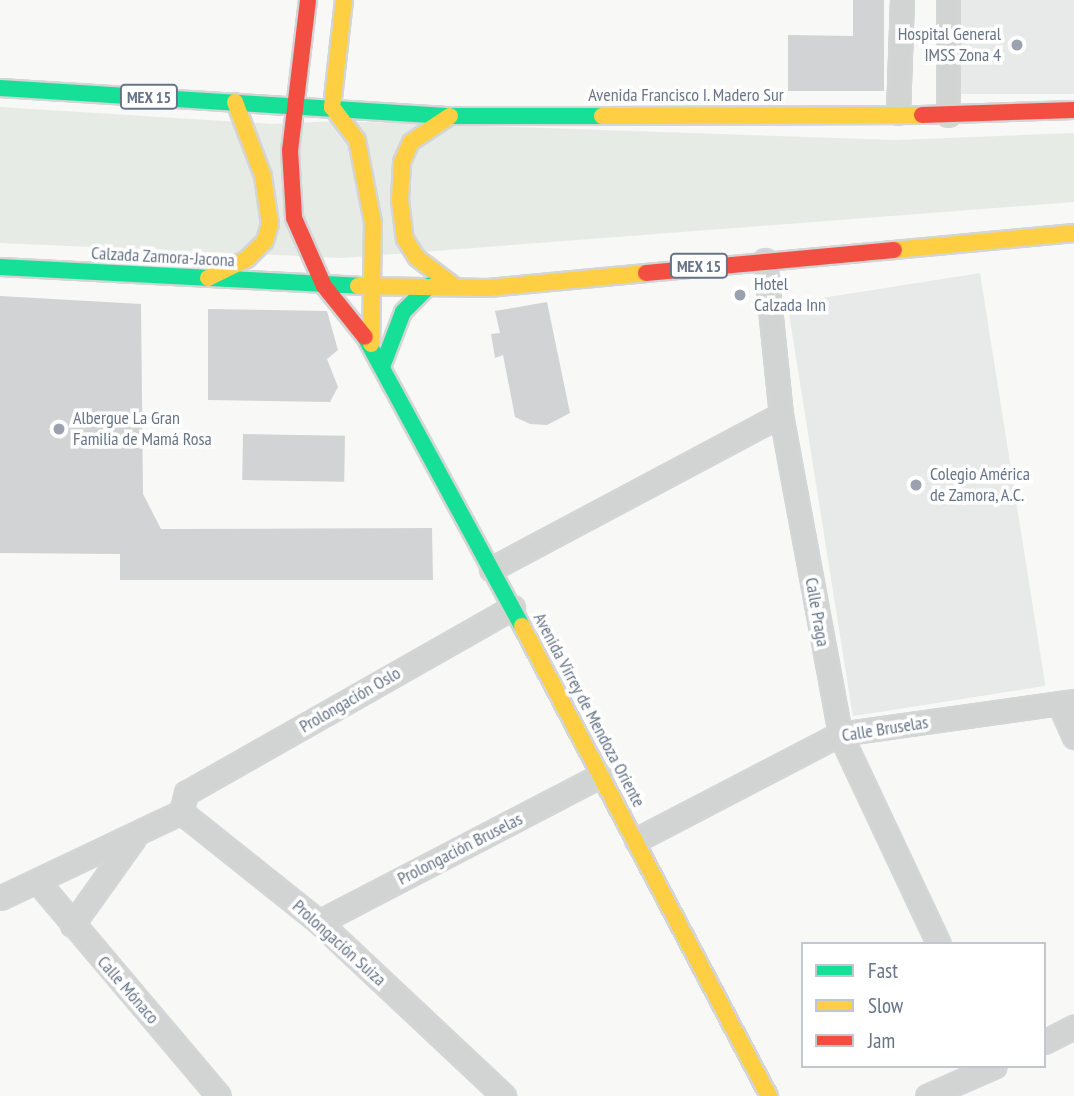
<!DOCTYPE html>
<meta charset="utf-8">
<style>
body{margin:0}
#map{position:relative;width:1074px;height:1096px;overflow:hidden;background:#f8f8f7;font-family:"PT Sans Narrow",sans-serif}
div>[style]{position:absolute}
.built>*{inset:0;background:#e8e9e9;transform-origin:0 0}
.green>*{inset:0;background:#e7ebe5}
.building>*{inset:0;background:#d2d3d4;transform-origin:0 0}
.roads{filter:drop-shadow(2px 0 #d3d5d6) drop-shadow(-2px 0 #d3d5d6) drop-shadow(0 2px #d3d5d6) drop-shadow(0 -2px #d3d5d6)}
.street>*{height:21px;margin:-10.5px;padding:0 10.5px;transform-origin:10.5px;border-radius:10.5px;background:#d2d3d3}
.fast>*{height:16px;margin:-8px;padding:0 8px;transform-origin:8px;border-radius:8px;background:#16e098}
.slow>*{height:16px;margin:-8px;padding:0 8px;transform-origin:8px;border-radius:8px;background:#ffcf43}
.jam>*{height:16px;margin:-8px;padding:0 8px;transform-origin:8px;border-radius:8px;background:#f24e42}
.dots>*{width:19px;height:19px;translate:-50% -50%;box-sizing:border-box;border:4px solid #fff;border-radius:50%}
span{translate:-50% -50%;white-space:nowrap;text-align:center;line-height:1.15;-webkit-text-stroke:7px #fff;paint-order:stroke}
.shield-label span{padding:2px 5px;background:#fff;border:2px solid;border-radius:5px;-webkit-text-stroke-width:0}
.shield-label{font-size:16px;color:#677488;font-weight:700}
.poi-label{font-size:18px;color:#677488}
.right{translate:-100% -50%;text-align:right}
.left{translate:0 -50%;text-align:left}
.street-label{font-size:18px;color:#677488}
.legend{position:absolute;left:801px;top:942px;width:245px;height:126px;box-sizing:border-box;background:#fff;border:2px solid #c2c7cf;margin:0;padding:9px 12px;list-style:none;font-size:21px;color:#677488}
.legend li{display:flex;align-items:center;gap:14px;height:35px}
.legend b{width:35px;border:2px solid #c2c7cf}
</style>
<div id="map">
<div class="built">
<div style="left:957px;top:0;width:117px;height:94px"></div>
<div style="left:980px;top:273px;width:418px;height:195px;rotate:81deg"></div>
</div>
<div class="green">
<div style="clip-path:polygon(0 107px,272px 124px,336px 121px,896px 140px,1074px 133px,1074px 202px,343px 258px,0 243px)"></div>
</div>
<div class="building">
<div style="clip-path:polygon(853px 0,884px 0,884px 91px,788px 91px,788px 35px,853px 36px)"></div>
<div style="clip-path:polygon(0 296px,141px 304px,143px 494px,161px 529px,432px 528px,433px 580px,120px 580px,120px 554px,0 553px)"></div>
<div style="clip-path:polygon(547px 302px,570px 413px,547px 425px,530px 424px,515px 417px,503px 355px,495px 358px,491px 334px,500px 333px,495px 311px)"></div>
<div style="clip-path:polygon(208px 309px,327px 311px,338px 350px,327px 359px,338px 387px,330px 402px,208px 400px)"></div>
<div style="left:243px;top:434px;width:102px;height:46px;rotate:1deg"></div>
</div>
<div class="roads">
<div class="street">
<div style="left:948px;top:0;width:115px;rotate:90deg"></div>
<div style="left:898px;top:113px;width:113px;rotate:-88deg"></div>
<div style="left:765px;top:260px;width:156px;rotate:84.1deg"></div>
<div style="left:781px;top:415px;width:324px;rotate:79.5deg"></div>
<div style="left:840px;top:734px;width:232px;rotate:64.8deg"></div>
<div style="left:491px;top:569px;width:328px;rotate:-28deg"></div>
<div style="left:1059px;top:703px;width:37px;rotate:66deg"></div>
<div style="left:636px;top:840px;width:230px;rotate:-27.5deg"></div>
<div style="left:840px;top:734px;width:236px;rotate:-8deg"></div>
<div style="left:38px;top:882px;width:280px;rotate:49.8deg"></div>
<div style="left:0;top:898px;width:200px;rotate:-25.4deg"></div>
<div style="left:319px;top:922px;width:317px;rotate:-27.5deg"></div>
<div style="left:72px;top:925px;width:107px;rotate:-54.5deg"></div>
<div style="left:1044px;top:1042px;width:34px;rotate:-27deg"></div>
<div style="left:504px;top:1096px;width:254px;rotate:-136.8deg"></div>
<div style="left:319px;top:922px;width:176px;rotate:-141.4deg"></div>
<div style="left:181px;top:812px;width:20px;rotate:-75deg"></div>
<div style="left:186px;top:793px;width:376px;rotate:-29.6deg"></div>
<div style="left:927px;top:1096px;width:74px;rotate:-23.8deg"></div>
</div>
<div class="fast">
<div style="left:0;top:88px;width:451px;rotate:3.6deg"></div>
<div style="left:450px;top:116px;width:152px"></div>
<div style="left:0;top:267px;width:359px;rotate:3deg"></div>
<div style="left:365px;top:337px;width:329px;rotate:61.5deg"></div>
<div style="left:382px;top:367px;width:59px;rotate:-69.1deg"></div>
<div style="left:403px;top:312px;width:38px;rotate:-45deg"></div>
</div>
<div class="slow">
<div style="left:344px;top:0;width:108px;rotate:96.4deg"></div>
<div style="left:332px;top:107px;width:41px;rotate:52.9deg"></div>
<div style="left:357px;top:140px;width:84px;rotate:79deg"></div>
<div style="left:373px;top:222px;width:122px;rotate:90.9deg"></div>
<div style="left:450px;top:116px;width:47px;rotate:146.3deg"></div>
<div style="left:411px;top:142px;width:22px;rotate:114deg"></div>
<div style="left:402px;top:162px;width:38px;rotate:93deg"></div>
<div style="left:400px;top:200px;width:39px;rotate:83deg"></div>
<div style="left:405px;top:239px;width:22px;rotate:58deg"></div>
<div style="left:417px;top:258px;width:46px;rotate:37.1deg"></div>
<div style="left:602px;top:116px;width:320px;rotate:-0.2deg"></div>
<div style="left:894px;top:250px;width:181px;rotate:-5.4deg"></div>
<div style="left:208px;top:278px;width:43px;rotate:-26deg"></div>
<div style="left:247px;top:259px;width:25px;rotate:-45deg"></div>
<div style="left:265px;top:241px;width:18px;rotate:-74deg"></div>
<div style="left:270px;top:224px;width:49px;rotate:-98.3deg"></div>
<div style="left:263px;top:176px;width:79px;rotate:-110.7deg"></div>
<div style="left:358px;top:286px;width:130px;rotate:0.9deg"></div>
<div style="left:488px;top:288px;width:159px;rotate:-5.4deg"></div>
<div style="left:522px;top:626px;width:531px;rotate:62.28deg"></div>
</div>
<div class="jam">
<div style="left:308px;top:0;width:151px;rotate:96.8deg"></div>
<div style="left:290px;top:150px;width:68px;rotate:86.6deg"></div>
<div style="left:294px;top:218px;width:74px;rotate:66.2deg"></div>
<div style="left:324px;top:286px;width:65px;rotate:51.2deg"></div>
<div style="left:922px;top:115px;width:152px;rotate:-1.9deg"></div>
<div style="left:646px;top:273px;width:249px;rotate:-5.3deg"></div>
</div>
</div>
<div class="dots">
<div style="left:1017px;top:45px;background:#9aa2af"></div>
<div style="left:740px;top:295px;background:#9aa2af"></div>
<div style="left:59px;top:429px;background:#9aa2af"></div>
<div style="left:916px;top:485px;background:#9aa2af"></div>
</div>
<div class="shield-label">
<span style="left:149px;top:97px">MEX 15</span>
<span style="left:699px;top:266px">MEX 15</span>
</div>
<div class="poi-label">
<span class="right" style="left:1001px;top:45px">Hospital General<br>IMSS Zona 4</span>
<span class="left" style="left:754px;top:295px">Hotel<br>Calzada Inn</span>
<span class="left" style="left:73px;top:429px">Albergue La Gran<br>Familia de Mamá Rosa</span>
<span class="left" style="left:930px;top:485px">Colegio América<br>de Zamora, A.C.</span>
</div>
<div class="street-label">
<span style="left:686px;top:95px">Avenida Francisco I. Madero Sur</span>
<span style="left:163px;top:257px;rotate:3deg">Calzada Zamora-Jacona</span>
<span style="left:817px;top:612px;rotate:80deg">Calle Praga</span>
<span style="left:350px;top:700px;rotate:-30deg">Prolongación Oslo</span>
<span style="left:589px;top:710px;rotate:62deg">Avenida Virrey de Mendoza Oriente</span>
<span style="left:885px;top:729px;rotate:-9deg">Calle Bruselas</span>
<span style="left:460px;top:849px;rotate:-27deg">Prolongación Bruselas</span>
<span style="left:339px;top:943px;rotate:42deg">Prolongación Suiza</span>
<span style="left:128px;top:990px;rotate:49deg">Calle Mónaco</span>
</div>
<ul class="legend">
<li><b style="height:9px;background:#16e098"></b>Fast</li>
<li><b style="height:9px;background:#ffcf43"></b>Slow</li>
<li><b style="height:9px;background:#f24e42"></b>Jam</li>
</ul>
</div>
